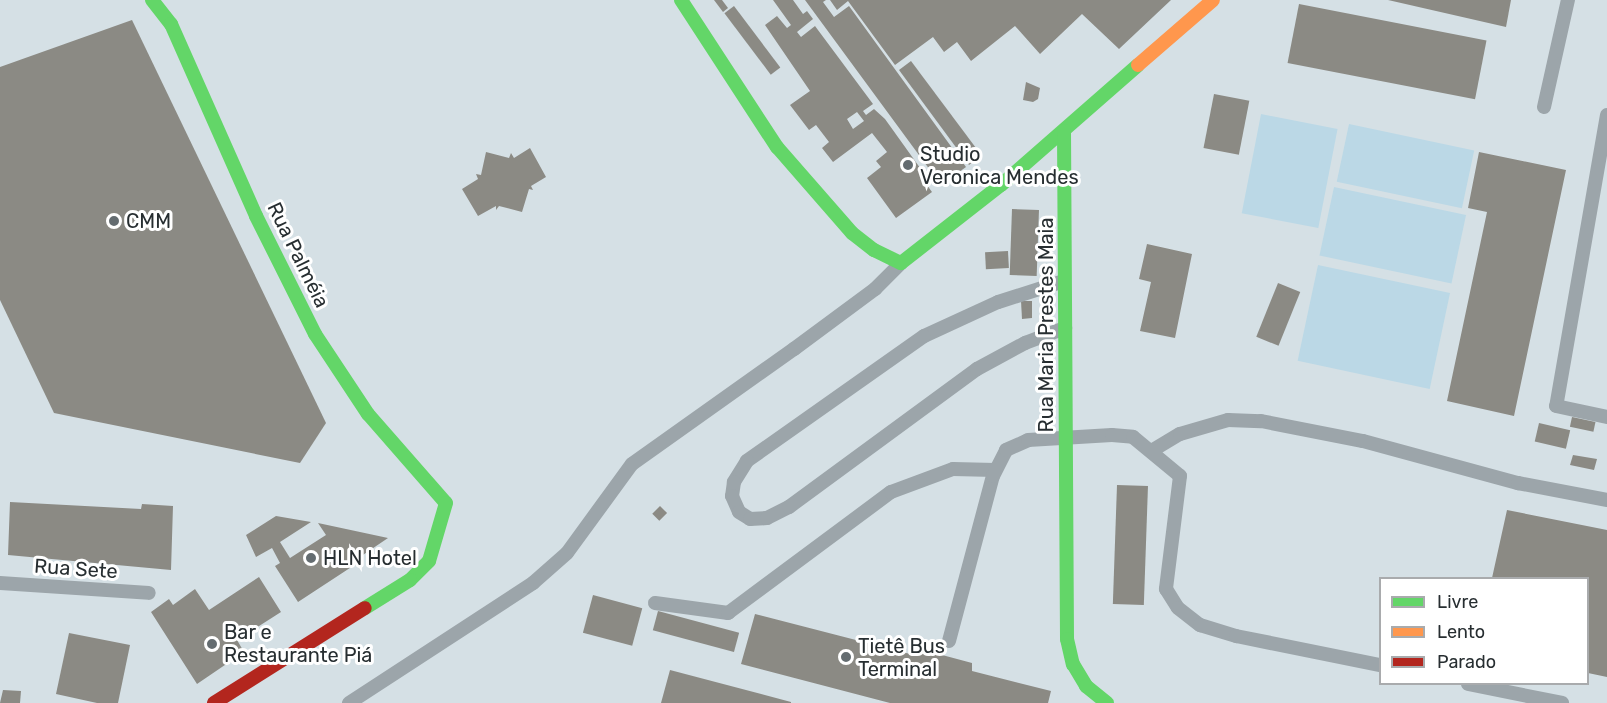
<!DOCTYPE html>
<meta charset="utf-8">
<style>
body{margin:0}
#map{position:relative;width:1607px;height:703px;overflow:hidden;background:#d5e0e5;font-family:Rubik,sans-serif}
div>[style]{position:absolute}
.green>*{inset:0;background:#bbd8e6;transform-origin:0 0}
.building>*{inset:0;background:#8b8a84;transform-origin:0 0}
.lane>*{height:14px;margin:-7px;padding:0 7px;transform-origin:7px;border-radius:7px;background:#9ca5aa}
.fast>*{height:14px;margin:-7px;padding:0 7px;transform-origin:7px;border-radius:7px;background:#63d668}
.slow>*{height:14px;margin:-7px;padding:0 7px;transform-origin:7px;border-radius:7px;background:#ff974d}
.jam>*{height:14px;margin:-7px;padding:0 7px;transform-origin:7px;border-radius:7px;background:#b3261e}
.dots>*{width:16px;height:16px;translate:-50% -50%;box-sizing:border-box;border:3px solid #fff;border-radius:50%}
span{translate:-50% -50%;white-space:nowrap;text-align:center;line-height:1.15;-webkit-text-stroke:6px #fff;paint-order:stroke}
.poi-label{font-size:20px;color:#272e31}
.left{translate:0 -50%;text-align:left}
.street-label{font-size:20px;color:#272e31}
.legend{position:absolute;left:1379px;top:577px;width:210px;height:108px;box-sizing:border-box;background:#fff;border:2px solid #a9abad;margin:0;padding:8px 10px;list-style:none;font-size:18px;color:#272e31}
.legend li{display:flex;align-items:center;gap:12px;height:30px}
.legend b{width:30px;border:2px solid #a9abad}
</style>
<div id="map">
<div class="green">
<div style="left:1261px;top:114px;width:78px;height:101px;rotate:11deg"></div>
<div style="left:1349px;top:124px;width:128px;height:59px;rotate:12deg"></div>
<div style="left:1334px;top:187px;width:135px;height:70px;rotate:12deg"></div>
<div style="left:1318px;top:265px;width:135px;height:98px;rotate:12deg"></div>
</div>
<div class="building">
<div style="clip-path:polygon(714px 0,722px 0,728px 8px,723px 12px)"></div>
<div style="clip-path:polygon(evenodd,773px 0,793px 0,803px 14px,807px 11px,813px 19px,797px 32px,801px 37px,815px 26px,873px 104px,863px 111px,866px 115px,874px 109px,885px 119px,928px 179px,924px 181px,932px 192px,896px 218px,867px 178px,881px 167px,876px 161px,887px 152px,872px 133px,833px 162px,822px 148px,829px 142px,816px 125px,809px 130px,790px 105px,810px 91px,765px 25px,777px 16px,787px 28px,791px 25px,773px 0,857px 112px,864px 121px,853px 129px,847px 119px,857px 112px)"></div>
<div style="clip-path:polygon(805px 0,826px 0,823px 2px,834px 17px,849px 6px,966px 167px,941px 185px)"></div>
<div style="clip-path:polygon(830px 0,1171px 0,1119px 49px,1082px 14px,1040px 54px,1015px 26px,971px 61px,957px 42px,944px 52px,933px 37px,895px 65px,848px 1px,837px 10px)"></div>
<div style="clip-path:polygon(1388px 0,1511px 0,1506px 27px)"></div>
<div style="left:1299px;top:4px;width:191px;height:60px;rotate:11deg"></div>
<div style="left:734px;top:6px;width:77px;height:12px;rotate:53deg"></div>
<div style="clip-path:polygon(132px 20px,326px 423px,300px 463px,54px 413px,0 300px,0 67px)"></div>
<div style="clip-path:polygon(911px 61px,976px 148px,979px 157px,969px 165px,899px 70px)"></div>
<div style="clip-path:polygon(1026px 82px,1040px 88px,1038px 99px,1033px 102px,1023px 100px)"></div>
<div style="left:1214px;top:94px;width:36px;height:55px;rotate:11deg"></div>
<div style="clip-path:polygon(530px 148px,546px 177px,531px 186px,533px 190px,529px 189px,522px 212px,499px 206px,496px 210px,496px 206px,478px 216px,462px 189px,478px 179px,476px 174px,481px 175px,486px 152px,509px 158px,511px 153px,514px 158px)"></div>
<div style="clip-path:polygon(1479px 152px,1566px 170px,1514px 416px,1447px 401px,1487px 212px,1468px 208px)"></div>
<div style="left:1012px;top:209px;width:27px;height:66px;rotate:2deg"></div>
<div style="clip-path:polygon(1147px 244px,1192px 254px,1175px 338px,1140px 331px,1151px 282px,1139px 279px)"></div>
<div style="left:1008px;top:251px;width:17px;height:23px;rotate:87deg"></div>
<div style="left:1278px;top:283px;width:24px;height:58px;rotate:22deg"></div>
<div style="clip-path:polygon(1021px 301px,1032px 301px,1032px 318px,1022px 319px)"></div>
<div style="left:1572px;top:417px;width:24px;height:10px;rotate:12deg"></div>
<div style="left:1539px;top:423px;width:32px;height:19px;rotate:13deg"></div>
<div style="clip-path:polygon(1573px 455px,1597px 459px,1594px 470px,1570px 465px)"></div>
<div style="left:1117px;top:485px;width:31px;height:119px;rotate:2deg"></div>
<div style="clip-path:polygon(10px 502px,141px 509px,142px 504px,173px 506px,171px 570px,8px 555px)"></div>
<div style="left:660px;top:506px;width:10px;height:11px;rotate:45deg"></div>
<div style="clip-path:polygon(1507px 510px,1607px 530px,1607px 677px,1588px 673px,1588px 578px,1492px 578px)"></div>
<div style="clip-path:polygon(276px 516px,311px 522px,280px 542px,290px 558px,326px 535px,318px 523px,388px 538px,354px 561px,356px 564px,298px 602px,275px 566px,280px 563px,272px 548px,256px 557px,246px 535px)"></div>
<div style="clip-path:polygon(259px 577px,281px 612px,237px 640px,244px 652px,197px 684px,151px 612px,169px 599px,173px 605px,195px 589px,209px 610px)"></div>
<div style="left:593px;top:595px;width:51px;height:39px;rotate:15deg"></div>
<div style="left:658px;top:611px;width:84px;height:20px;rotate:15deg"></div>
<div style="clip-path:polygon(755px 614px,914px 655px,916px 648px,972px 663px,972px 671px,1051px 691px,1048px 703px,890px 703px,741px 664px)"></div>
<div style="clip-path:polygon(69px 633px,130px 645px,118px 703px,97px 703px,56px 694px)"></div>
<div style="clip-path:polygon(670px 670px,791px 702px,791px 703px,661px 703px)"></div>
<div style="clip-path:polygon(3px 690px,21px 691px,20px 703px,0 703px)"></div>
</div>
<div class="lane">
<div style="left:1544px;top:107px;width:110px;rotate:-77.4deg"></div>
<div style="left:1607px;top:115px;width:295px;rotate:99.9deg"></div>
<div style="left:1556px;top:406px;width:52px;rotate:12.2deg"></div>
<div style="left:1064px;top:281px;width:69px;rotate:162.3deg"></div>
<div style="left:998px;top:302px;width:81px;rotate:155.3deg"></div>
<div style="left:924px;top:336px;width:217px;rotate:144.8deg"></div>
<div style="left:747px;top:461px;width:25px;rotate:122deg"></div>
<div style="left:734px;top:482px;width:14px;rotate:98deg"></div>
<div style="left:732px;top:496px;width:17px;rotate:66deg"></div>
<div style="left:739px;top:512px;width:13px;rotate:32deg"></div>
<div style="left:750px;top:519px;width:17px;rotate:-3deg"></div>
<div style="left:767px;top:518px;width:25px;rotate:-27deg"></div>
<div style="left:789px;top:507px;width:233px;rotate:-36.3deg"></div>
<div style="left:977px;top:369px;width:55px;rotate:-28.4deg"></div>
<div style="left:1025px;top:343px;width:43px;rotate:-20.6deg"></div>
<div style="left:1153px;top:450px;width:31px;rotate:-31deg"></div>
<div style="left:1180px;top:434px;width:50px;rotate:-16.3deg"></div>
<div style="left:1228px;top:420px;width:33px;rotate:2deg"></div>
<div style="left:1261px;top:421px;width:104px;rotate:11.1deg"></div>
<div style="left:1363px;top:441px;width:161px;rotate:15.2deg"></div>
<div style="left:1518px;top:483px;width:91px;rotate:10.8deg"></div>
<div style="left:0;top:583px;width:149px;rotate:3.8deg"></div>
<div style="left:655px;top:603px;width:74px;rotate:7.8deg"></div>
<div style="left:728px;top:613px;width:203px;rotate:-36.6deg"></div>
<div style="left:891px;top:492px;width:66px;rotate:-20.4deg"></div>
<div style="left:953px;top:469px;width:42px;rotate:1.4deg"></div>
<div style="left:949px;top:641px;width:171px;rotate:-75.1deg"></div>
<div style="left:993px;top:476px;width:29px;rotate:-63deg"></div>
<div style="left:1006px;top:450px;width:24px;rotate:-24deg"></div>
<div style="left:1028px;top:440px;width:84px;rotate:-3.4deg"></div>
<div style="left:1112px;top:435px;width:21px;rotate:5deg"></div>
<div style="left:1133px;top:437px;width:61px;rotate:39.7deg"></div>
<div style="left:1180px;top:476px;width:114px;rotate:97.1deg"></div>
<div style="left:1166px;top:589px;width:22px;rotate:58deg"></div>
<div style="left:1178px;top:608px;width:28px;rotate:38deg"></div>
<div style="left:1200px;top:625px;width:38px;rotate:17deg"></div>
<div style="left:1236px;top:636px;width:147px;rotate:11.4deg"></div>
<div style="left:1468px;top:684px;width:96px;rotate:11.4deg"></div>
<div style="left:349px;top:703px;width:220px;rotate:-33.1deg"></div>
<div style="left:533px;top:583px;width:45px;rotate:-41.4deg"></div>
<div style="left:567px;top:553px;width:110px;rotate:-53.9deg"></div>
<div style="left:632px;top:464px;width:199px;rotate:-35.4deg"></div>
<div style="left:794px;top:349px;width:101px;rotate:-36.5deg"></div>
<div style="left:875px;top:289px;width:37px;rotate:-45deg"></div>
</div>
<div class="fast">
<div style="left:152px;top:0;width:31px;rotate:52deg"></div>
<div style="left:171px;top:24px;width:210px;rotate:66.1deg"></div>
<div style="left:256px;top:216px;width:132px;rotate:63.4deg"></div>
<div style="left:315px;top:334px;width:96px;rotate:56.5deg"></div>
<div style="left:368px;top:414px;width:118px;rotate:48.8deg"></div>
<div style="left:446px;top:503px;width:60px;rotate:106.3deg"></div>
<div style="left:429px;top:561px;width:27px;rotate:135deg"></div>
<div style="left:410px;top:580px;width:53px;rotate:148.1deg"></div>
<div style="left:681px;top:0;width:176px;rotate:56.9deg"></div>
<div style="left:777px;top:147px;width:114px;rotate:48.9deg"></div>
<div style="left:852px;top:233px;width:28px;rotate:38deg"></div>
<div style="left:874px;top:250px;width:30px;rotate:26deg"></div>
<div style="left:901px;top:263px;width:127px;rotate:-38deg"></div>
<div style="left:1001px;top:185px;width:182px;rotate:-41.2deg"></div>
<div style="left:1064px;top:131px;width:508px;rotate:89.66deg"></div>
<div style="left:1067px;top:639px;width:26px;rotate:77deg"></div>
<div style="left:1073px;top:664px;width:26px;rotate:59deg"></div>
<div style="left:1086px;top:686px;width:27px;rotate:39deg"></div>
</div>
<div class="slow">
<div style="left:1138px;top:65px;width:99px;rotate:-40.9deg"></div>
</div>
<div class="jam">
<div style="left:214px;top:703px;width:178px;rotate:-32.2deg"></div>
</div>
<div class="dots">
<div style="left:908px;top:165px;background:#646c70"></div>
<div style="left:114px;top:221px;background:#646c70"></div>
<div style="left:311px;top:558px;background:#646c70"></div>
<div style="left:212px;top:644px;background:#646c70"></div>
<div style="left:846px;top:657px;background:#646c70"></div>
</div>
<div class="poi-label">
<span class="left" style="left:920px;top:166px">Studio<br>Veronica Mendes</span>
<span class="left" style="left:126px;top:221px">CMM</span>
<span class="left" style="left:323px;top:558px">HLN Hotel</span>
<span class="left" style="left:224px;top:644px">Bar e<br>Restaurante Piá</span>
<span class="left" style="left:858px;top:658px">Tietê Bus<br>Terminal</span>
</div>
<div class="street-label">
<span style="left:298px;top:255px;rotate:64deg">Rua Palméia</span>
<span style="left:1046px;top:325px;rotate:-90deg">Rua Maria Prestes Maia</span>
<span style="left:76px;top:569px;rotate:4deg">Rua Sete</span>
</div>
<ul class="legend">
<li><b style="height:8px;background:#63d668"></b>Livre</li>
<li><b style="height:8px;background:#ff974d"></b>Lento</li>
<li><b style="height:8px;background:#b3261e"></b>Parado</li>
</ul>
</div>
